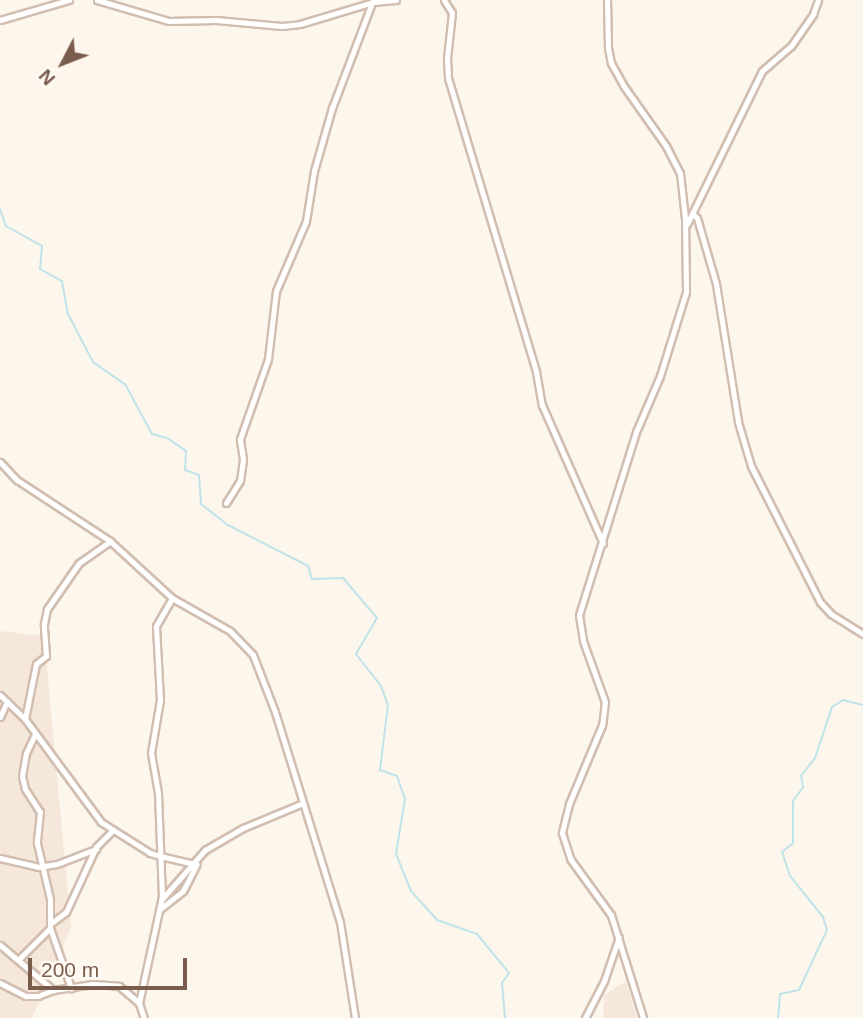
<!DOCTYPE html>
<style>
body{margin:0}
#map{position:relative;width:863px;height:1018px;overflow:hidden;background:#fdf6ec;font-family:Helvetica,sans-serif}
div>[style]{position:absolute}
.residential>*{inset:0;background:#f5e8da}
.stream>*{height:2px;margin:-1px;padding:0 1px;transform-origin:1px;border-radius:1px;background:#bfe3e8}
.roads{filter:drop-shadow(2px 0 #d1beb0) drop-shadow(-2px 0 #d1beb0) drop-shadow(0 2px #d1beb0) drop-shadow(0 -2px #d1beb0)}
.minor>*{height:5px;margin:-2.5px;padding:0 2.5px;transform-origin:2.5px;border-radius:2.5px;background:#fff}
span{translate:-50% -50%;white-space:nowrap;text-align:center;line-height:1.15;-webkit-text-stroke:5px #fffaf3;paint-order:stroke}
.north{position:absolute;left:28px;top:28px;width:70px;height:70px;-webkit-text-stroke:5px #fffaf3;paint-order:stroke;rotate:228deg;font-size:19px;font-weight:700;line-height:28px;text-align:center;color:#7a5c4d}
.north::after{content:'';display:block;margin:auto;width:24px;height:32px;background:#7a5c4d;clip-path:polygon(50% 0,100% 100%,50% 72%,0 100%)}
.scale{position:absolute;left:28px;top:958px;width:159px;height:32px;box-sizing:border-box;border:4px solid #7a5c4d;border-top:0;padding-left:9px;font-size:21px;line-height:24px;white-space:nowrap;color:#7a5c4d;-webkit-text-stroke:5px #fffaf3;paint-order:stroke}
</style>
<div id="map">
<div class="residential">
<div style="clip-path:polygon(0 631px,44px 636px,71px 927px,32px 1018px,0 1018px)"></div>
<div style="clip-path:polygon(626px 981px,637px 1018px,603px 1018px,604px 995px)"></div>
</div>
<div class="stream">
<div style="left:0;top:209px;width:18px;rotate:71deg"></div>
<div style="left:6px;top:226px;width:41px;rotate:29.1deg"></div>
<div style="left:42px;top:246px;width:23px;rotate:95deg"></div>
<div style="left:40px;top:269px;width:25px;rotate:29deg"></div>
<div style="left:62px;top:281px;width:34px;rotate:80deg"></div>
<div style="left:68px;top:314px;width:54px;rotate:62.5deg"></div>
<div style="left:93px;top:362px;width:39px;rotate:35deg"></div>
<div style="left:125px;top:384px;width:57px;rotate:61.6deg"></div>
<div style="left:152px;top:434px;width:16px;rotate:15deg"></div>
<div style="left:167px;top:438px;width:23px;rotate:34deg"></div>
<div style="left:186px;top:451px;width:19px;rotate:93deg"></div>
<div style="left:185px;top:470px;width:15px;rotate:20deg"></div>
<div style="left:199px;top:475px;width:29px;rotate:86deg"></div>
<div style="left:201px;top:504px;width:34px;rotate:38deg"></div>
<div style="left:228px;top:525px;width:90px;rotate:27.1deg"></div>
<div style="left:308px;top:566px;width:14px;rotate:73deg"></div>
<div style="left:312px;top:579px;width:31px;rotate:-2deg"></div>
<div style="left:343px;top:578px;width:52px;rotate:49.6deg"></div>
<div style="left:377px;top:618px;width:42px;rotate:120.3deg"></div>
<div style="left:356px;top:654px;width:41px;rotate:52deg"></div>
<div style="left:381px;top:686px;width:20px;rotate:70deg"></div>
<div style="left:388px;top:705px;width:65px;rotate:97deg"></div>
<div style="left:380px;top:770px;width:18px;rotate:19deg"></div>
<div style="left:397px;top:776px;width:24px;rotate:71deg"></div>
<div style="left:405px;top:799px;width:56px;rotate:99.3deg"></div>
<div style="left:396px;top:854px;width:40px;rotate:68deg"></div>
<div style="left:411px;top:891px;width:39px;rotate:48deg"></div>
<div style="left:437px;top:920px;width:42px;rotate:19.3deg"></div>
<div style="left:477px;top:934px;width:50px;rotate:50.6deg"></div>
<div style="left:509px;top:973px;width:12px;rotate:125deg"></div>
<div style="left:502px;top:983px;width:35px;rotate:85deg"></div>
<div style="left:778px;top:1018px;width:24px;rotate:-85deg"></div>
<div style="left:780px;top:994px;width:19px;rotate:-12deg"></div>
<div style="left:799px;top:990px;width:66px;rotate:-65deg"></div>
<div style="left:827px;top:930px;width:14px;rotate:-107deg"></div>
<div style="left:823px;top:917px;width:53px;rotate:-128.8deg"></div>
<div style="left:790px;top:876px;width:25px;rotate:-108deg"></div>
<div style="left:782px;top:852px;width:14px;rotate:-39deg"></div>
<div style="left:793px;top:843px;width:42px;rotate:-90deg"></div>
<div style="left:793px;top:801px;width:17px;rotate:-54deg"></div>
<div style="left:803px;top:787px;width:11px;rotate:-100deg"></div>
<div style="left:801px;top:776px;width:23px;rotate:-52deg"></div>
<div style="left:815px;top:758px;width:54px;rotate:-71.6deg"></div>
<div style="left:832px;top:707px;width:13px;rotate:-32deg"></div>
<div style="left:843px;top:700px;width:21px;rotate:14deg"></div>
</div>
<div class="roads">
<div class="minor">
<div style="left:97px;top:0;width:75px;rotate:16.3deg"></div>
<div style="left:169px;top:21px;width:47px;rotate:-1.2deg"></div>
<div style="left:216px;top:20px;width:66px;rotate:5.2deg"></div>
<div style="left:282px;top:26px;width:18px;rotate:-6deg"></div>
<div style="left:300px;top:24px;width:76px;rotate:-16.8deg"></div>
<div style="left:373px;top:2px;width:23px;rotate:-5deg"></div>
<div style="left:444px;top:0;width:15px;rotate:58deg"></div>
<div style="left:452px;top:13px;width:45px;rotate:96.3deg"></div>
<div style="left:447px;top:58px;width:20px;rotate:87deg"></div>
<div style="left:448px;top:78px;width:307px;rotate:73.3deg"></div>
<div style="left:536px;top:372px;width:34px;rotate:80deg"></div>
<div style="left:542px;top:405px;width:151px;rotate:66.2deg"></div>
<div style="left:607px;top:0;width:48px;rotate:88.8deg"></div>
<div style="left:608px;top:48px;width:15px;rotate:79deg"></div>
<div style="left:611px;top:63px;width:25px;rotate:61deg"></div>
<div style="left:623px;top:85px;width:75px;rotate:54.8deg"></div>
<div style="left:666px;top:146px;width:30px;rotate:63deg"></div>
<div style="left:680px;top:173px;width:45px;rotate:83.7deg"></div>
<div style="left:685px;top:218px;width:74px;rotate:89.2deg"></div>
<div style="left:686px;top:292px;width:88px;rotate:107.2deg"></div>
<div style="left:660px;top:376px;width:61px;rotate:113.2deg"></div>
<div style="left:636px;top:432px;width:192px;rotate:107.3deg"></div>
<div style="left:579px;top:615px;width:26px;rotate:81deg"></div>
<div style="left:583px;top:641px;width:65px;rotate:70.2deg"></div>
<div style="left:605px;top:702px;width:23px;rotate:97deg"></div>
<div style="left:602px;top:725px;width:86px;rotate:112.7deg"></div>
<div style="left:569px;top:804px;width:30px;rotate:104deg"></div>
<div style="left:562px;top:833px;width:28px;rotate:72deg"></div>
<div style="left:571px;top:860px;width:68px;rotate:54deg"></div>
<div style="left:611px;top:915px;width:108px;rotate:72.7deg"></div>
<div style="left:0;top:20px;width:72px;rotate:-16.2deg"></div>
<div style="left:692px;top:213px;width:7px;rotate:45deg"></div>
<div style="left:697px;top:218px;width:69px;rotate:73.9deg"></div>
<div style="left:716px;top:284px;width:140px;rotate:80.9deg"></div>
<div style="left:738px;top:422px;width:46px;rotate:73.5deg"></div>
<div style="left:751px;top:466px;width:153px;rotate:63.1deg"></div>
<div style="left:820px;top:602px;width:16px;rotate:47deg"></div>
<div style="left:831px;top:614px;width:38px;rotate:32deg"></div>
<div style="left:687px;top:224px;width:170px;rotate:-63.9deg"></div>
<div style="left:762px;top:71px;width:38px;rotate:-41deg"></div>
<div style="left:791px;top:46px;width:39px;rotate:-55deg"></div>
<div style="left:813px;top:14px;width:15px;rotate:-70deg"></div>
<div style="left:0;top:462px;width:25px;rotate:47deg"></div>
<div style="left:17px;top:480px;width:111px;rotate:33.3deg"></div>
<div style="left:110px;top:541px;width:84px;rotate:42.6deg"></div>
<div style="left:172px;top:598px;width:67px;rotate:29.6deg"></div>
<div style="left:230px;top:631px;width:33px;rotate:46deg"></div>
<div style="left:253px;top:655px;width:61px;rotate:68.9deg"></div>
<div style="left:275px;top:712px;width:220px;rotate:72.8deg"></div>
<div style="left:340px;top:922px;width:97px;rotate:81.1deg"></div>
<div style="left:226px;top:503px;width:26px;rotate:-58deg"></div>
<div style="left:240px;top:481px;width:22px;rotate:-82deg"></div>
<div style="left:243px;top:459px;width:20px;rotate:-99deg"></div>
<div style="left:240px;top:439px;width:85px;rotate:-70.7deg"></div>
<div style="left:268px;top:359px;width:68px;rotate:-83.3deg"></div>
<div style="left:276px;top:291px;width:76px;rotate:-66.8deg"></div>
<div style="left:306px;top:221px;width:51px;rotate:-80.9deg"></div>
<div style="left:314px;top:171px;width:66px;rotate:-74.1deg"></div>
<div style="left:332px;top:108px;width:116px;rotate:-69.2deg"></div>
<div style="left:0;top:695px;width:35px;rotate:44deg"></div>
<div style="left:25px;top:719px;width:128px;rotate:53.6deg"></div>
<div style="left:101px;top:822px;width:58px;rotate:32.3deg"></div>
<div style="left:150px;top:853px;width:10px;rotate:17deg"></div>
<div style="left:0;top:717px;width:17px;rotate:-66deg"></div>
<div style="left:25px;top:719px;width:56px;rotate:-78.7deg"></div>
<div style="left:36px;top:664px;width:13px;rotate:-39deg"></div>
<div style="left:46px;top:656px;width:32px;rotate:-94deg"></div>
<div style="left:44px;top:624px;width:15px;rotate:-79deg"></div>
<div style="left:47px;top:609px;width:56px;rotate:-55.2deg"></div>
<div style="left:79px;top:563px;width:38px;rotate:-35deg"></div>
<div style="left:35px;top:734px;width:21px;rotate:115deg"></div>
<div style="left:26px;top:753px;width:23px;rotate:100deg"></div>
<div style="left:22px;top:776px;width:13px;rotate:77deg"></div>
<div style="left:25px;top:789px;width:27px;rotate:57deg"></div>
<div style="left:40px;top:812px;width:31px;rotate:96deg"></div>
<div style="left:37px;top:843px;width:57px;rotate:76.9deg"></div>
<div style="left:50px;top:899px;width:29px;rotate:90deg"></div>
<div style="left:50px;top:928px;width:64px;rotate:70.7deg"></div>
<div style="left:160px;top:856px;width:37px;rotate:13deg"></div>
<div style="left:0;top:858px;width:39px;rotate:13deg"></div>
<div style="left:38px;top:867px;width:19px;rotate:-9deg"></div>
<div style="left:57px;top:864px;width:42px;rotate:-21deg"></div>
<div style="left:161px;top:900px;width:67px;rotate:-48.7deg"></div>
<div style="left:205px;top:850px;width:44px;rotate:-30.1deg"></div>
<div style="left:243px;top:828px;width:65px;rotate:-22.6deg"></div>
<div style="left:160px;top:909px;width:29px;rotate:-38deg"></div>
<div style="left:183px;top:891px;width:30px;rotate:-63deg"></div>
<div style="left:50px;top:924px;width:20px;rotate:-37deg"></div>
<div style="left:66px;top:912px;width:72px;rotate:-65.2deg"></div>
<div style="left:96px;top:847px;width:24px;rotate:-45deg"></div>
<div style="left:0;top:945px;width:70px;rotate:40.3deg"></div>
<div style="left:53px;top:990px;width:40px;rotate:-8.5deg"></div>
<div style="left:93px;top:984px;width:26px;rotate:4deg"></div>
<div style="left:119px;top:986px;width:26px;rotate:40deg"></div>
<div style="left:139px;top:1003px;width:16px;rotate:72deg"></div>
<div style="left:18px;top:960px;width:45px;rotate:-45deg"></div>
<div style="left:0;top:983px;width:29px;rotate:27deg"></div>
<div style="left:26px;top:996px;width:12px"></div>
<div style="left:38px;top:996px;width:16px;rotate:-22deg"></div>
<div style="left:139px;top:1003px;width:108px;rotate:-77.8deg"></div>
<div style="left:162px;top:897px;width:104px;rotate:-92.2deg"></div>
<div style="left:158px;top:793px;width:41px;rotate:-99.9deg"></div>
<div style="left:151px;top:753px;width:54px;rotate:-80.4deg"></div>
<div style="left:160px;top:700px;width:74px;rotate:-93.1deg"></div>
<div style="left:156px;top:626px;width:32px;rotate:-60deg"></div>
<div style="left:585px;top:1018px;width:42px;rotate:-62.8deg"></div>
<div style="left:604px;top:981px;width:46px;rotate:-71.2deg"></div>
</div>
</div>
<div class="north">N</div>
<div class="scale">200 m</div>
</div>
